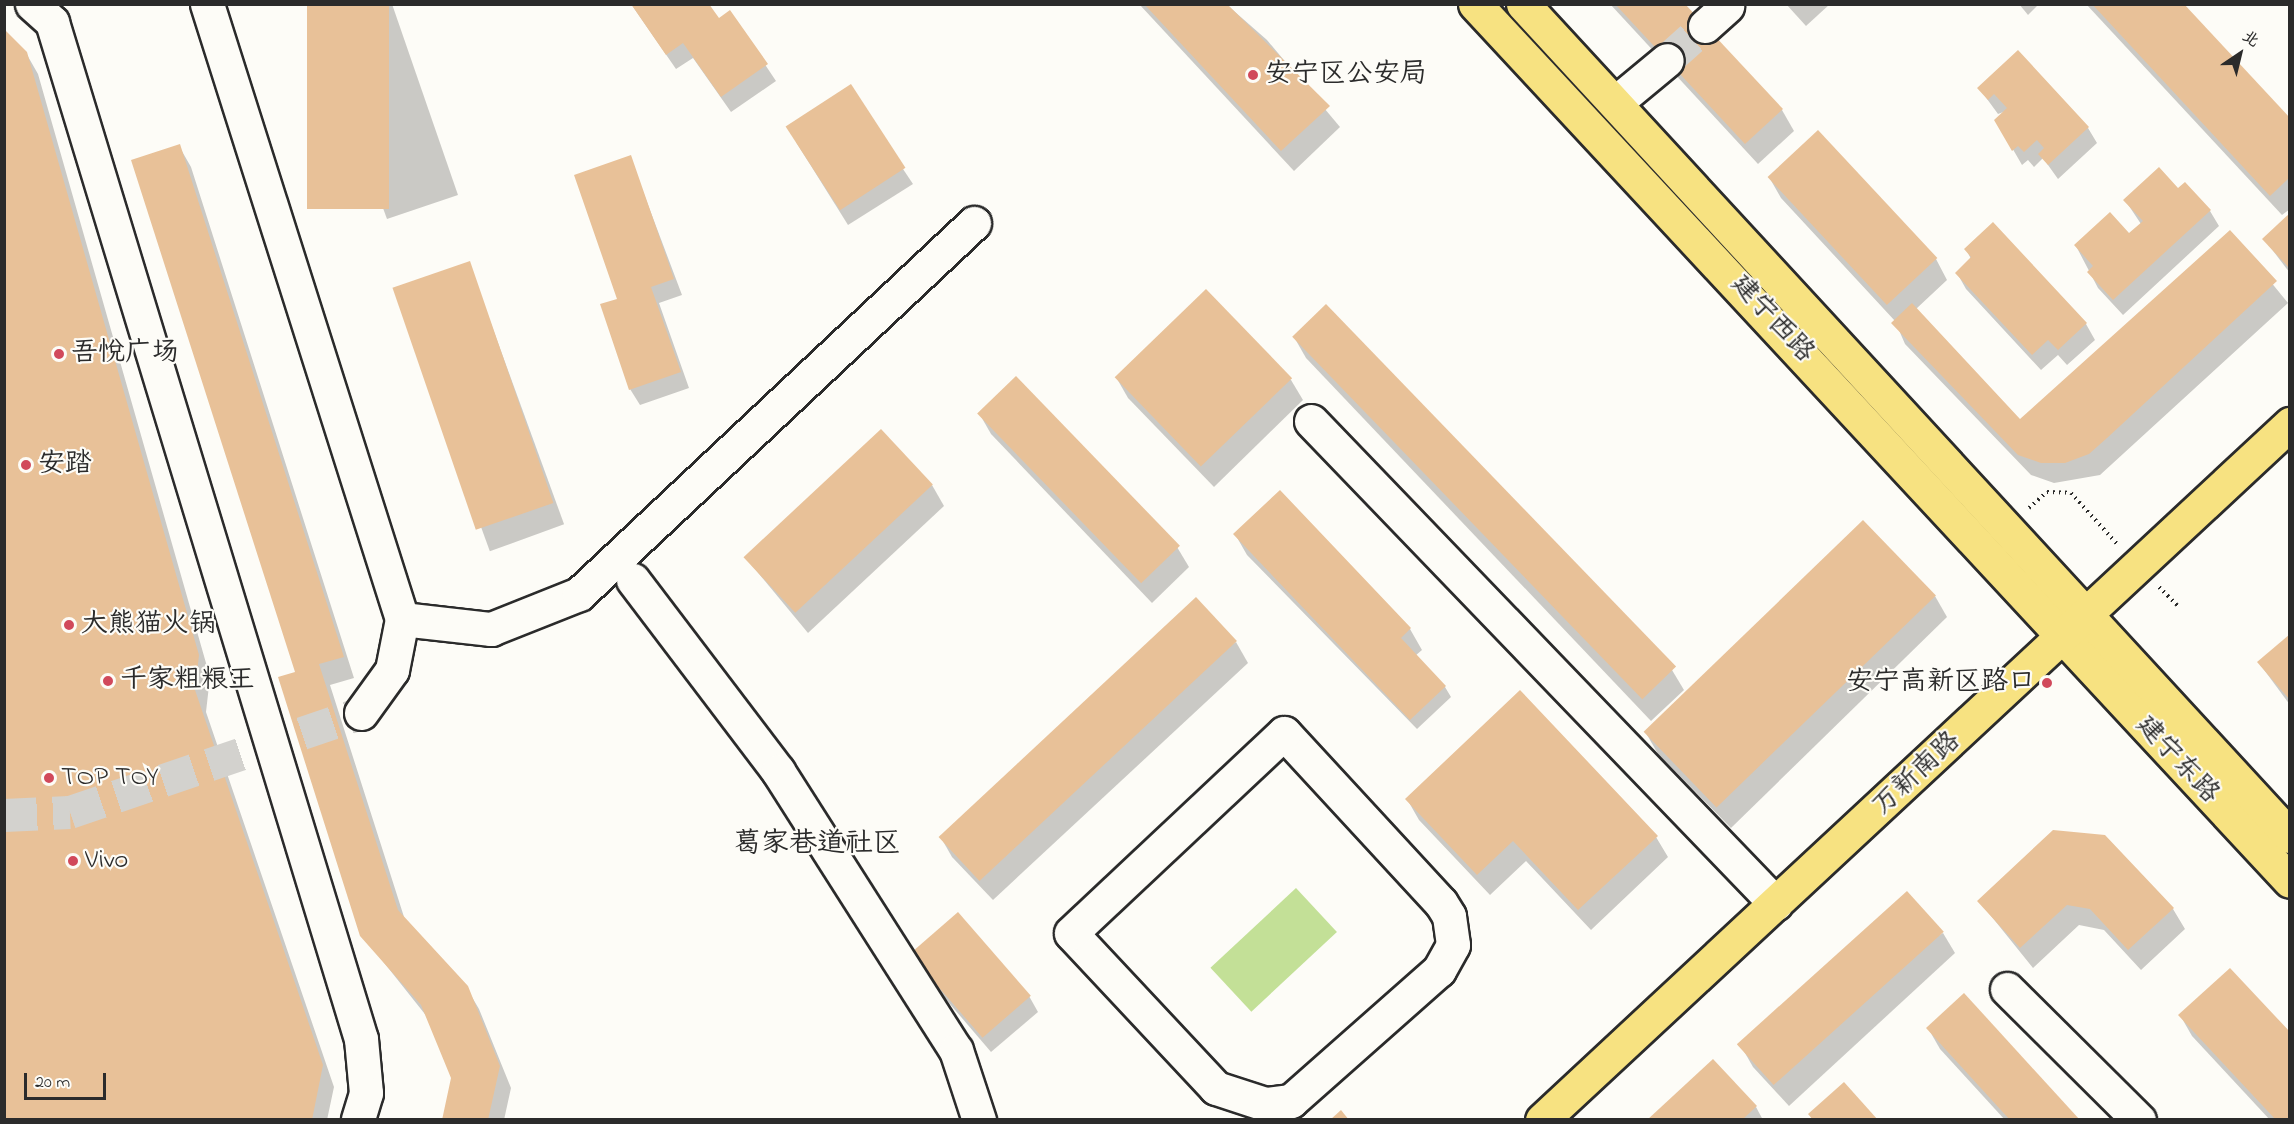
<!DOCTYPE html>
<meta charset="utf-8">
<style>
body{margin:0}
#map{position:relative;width:2294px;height:1124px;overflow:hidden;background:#fdfcf7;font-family:"Indie Flower","LXGW WenKai TC",sans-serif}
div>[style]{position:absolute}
.green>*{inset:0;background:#c3e097;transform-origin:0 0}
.shadow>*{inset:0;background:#0003;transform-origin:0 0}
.building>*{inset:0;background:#e8c198;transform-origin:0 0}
.minor-tunnel>*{height:33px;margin-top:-16.5px;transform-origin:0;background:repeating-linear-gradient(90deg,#d3d2ce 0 33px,transparent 0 49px)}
.path>*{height:4px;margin-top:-2px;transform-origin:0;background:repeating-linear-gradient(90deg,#2b2b2b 0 1.5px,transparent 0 6px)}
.roads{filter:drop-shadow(2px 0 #2b2b2b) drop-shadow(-2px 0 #2b2b2b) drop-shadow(0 2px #2b2b2b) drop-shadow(0 -2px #2b2b2b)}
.minor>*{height:33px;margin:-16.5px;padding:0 16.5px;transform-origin:16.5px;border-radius:16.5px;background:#fdfcf7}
.major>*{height:33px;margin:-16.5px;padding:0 16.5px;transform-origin:16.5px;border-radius:16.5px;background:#f7e281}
.dots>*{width:16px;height:16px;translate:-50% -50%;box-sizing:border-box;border:3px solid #fdfcf7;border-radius:50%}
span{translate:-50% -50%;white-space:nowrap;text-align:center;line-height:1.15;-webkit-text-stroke:4.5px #fdfcf7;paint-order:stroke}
.poi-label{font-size:27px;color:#2b2b2b}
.left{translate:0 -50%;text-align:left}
.right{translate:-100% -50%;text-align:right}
.street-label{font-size:27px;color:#2b2b2b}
.neighbourhood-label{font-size:28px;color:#2b2b2b}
.frame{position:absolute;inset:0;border:6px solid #2b2b2b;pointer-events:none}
.north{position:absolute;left:2210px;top:24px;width:60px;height:60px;-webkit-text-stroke:4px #fdfcf7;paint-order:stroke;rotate:35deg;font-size:16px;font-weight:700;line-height:24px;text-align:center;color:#2b2b2b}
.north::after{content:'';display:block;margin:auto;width:21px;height:27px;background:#2b2b2b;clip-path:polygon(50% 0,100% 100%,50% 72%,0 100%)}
.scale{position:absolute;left:24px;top:1073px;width:82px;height:27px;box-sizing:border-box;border:3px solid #2b2b2b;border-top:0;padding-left:8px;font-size:18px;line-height:21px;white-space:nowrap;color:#2b2b2b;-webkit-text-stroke:4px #fdfcf7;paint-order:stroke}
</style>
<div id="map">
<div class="green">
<div style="left:1296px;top:888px;width:60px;height:117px;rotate:47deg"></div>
</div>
<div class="shadow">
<div style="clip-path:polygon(308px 4px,392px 4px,458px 195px,387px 219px)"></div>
<div style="clip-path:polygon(631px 4px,707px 4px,718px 20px,730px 12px,776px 81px,731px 112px,693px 58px,676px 69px)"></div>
<div style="clip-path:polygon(1139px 4px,1226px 4px,1267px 40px,1340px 127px,1294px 171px)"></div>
<div style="clip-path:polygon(1610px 4px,1683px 4px,1782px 110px,1794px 131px,1758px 164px)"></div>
<div style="clip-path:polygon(1786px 4px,1830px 4px,1806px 26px)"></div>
<div style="clip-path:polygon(2019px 4px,2039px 4px,2028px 15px)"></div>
<div style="clip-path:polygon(2086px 4px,2182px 4px,2290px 121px,2290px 209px,2282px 215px)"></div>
<div style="clip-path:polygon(26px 53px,38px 74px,210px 677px,206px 712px,334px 1087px,327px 1120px,4px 1120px)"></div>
<div style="clip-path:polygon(1979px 88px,2088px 128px,2097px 143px,2058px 179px,2043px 158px,2034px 167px,2028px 160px,2022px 165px,1996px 120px,2006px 111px,1998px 114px)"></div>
<div style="clip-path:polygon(796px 142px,903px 169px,913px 184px,848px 225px)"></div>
<div style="clip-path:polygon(179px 146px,191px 167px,354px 678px,330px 685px,405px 920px,466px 987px,479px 1009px,511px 1088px,504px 1120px,443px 1120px,453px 1078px,428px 1018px,362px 935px)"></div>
<div style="clip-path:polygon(630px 157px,682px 295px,659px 303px,689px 388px,640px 405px,630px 389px,619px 300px)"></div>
<div style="clip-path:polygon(1769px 177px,1936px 259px,1947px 280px,1916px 309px,2020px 421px,2230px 232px,2288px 303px,2100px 475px,2054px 483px,2031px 475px,1905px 344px,1895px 321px,1781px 198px)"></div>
<div style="clip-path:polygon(2178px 190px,2210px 211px,2219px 226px,2123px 315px,2098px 288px,2076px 246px,2129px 235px,2141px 224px,2125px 200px)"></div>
<div style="clip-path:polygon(2290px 215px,2290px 273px,2264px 239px)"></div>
<div style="clip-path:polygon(1966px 249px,2086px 324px,2095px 340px,2067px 365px,2058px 355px,2041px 370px,1966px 289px,1957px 273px,1971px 259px)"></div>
<div style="left:469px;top:263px;width:278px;height:79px;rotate:70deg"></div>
<div style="clip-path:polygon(1294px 337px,1672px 670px,1684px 690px,1651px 721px,1306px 358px)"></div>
<div style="clip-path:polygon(1116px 377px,1291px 380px,1303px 400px,1214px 487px,1128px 398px)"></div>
<div style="clip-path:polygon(979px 413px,1177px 547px,1189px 567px,1152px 603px,991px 434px)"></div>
<div style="clip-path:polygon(932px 485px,944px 506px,808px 633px,745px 557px)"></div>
<div style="clip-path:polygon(1280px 492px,1410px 629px,1422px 650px,1415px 656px,1445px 687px,1451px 697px,1417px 729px,1247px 555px,1235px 534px)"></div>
<div style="clip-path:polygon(1935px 596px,1947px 617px,1731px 828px,1658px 754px,1646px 733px)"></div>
<div style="clip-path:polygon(2290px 636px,2290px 705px,2259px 663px)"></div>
<div style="clip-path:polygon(1236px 642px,1248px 663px,993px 900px,952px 857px,940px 836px)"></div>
<div style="clip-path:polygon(1407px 799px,1656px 837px,1668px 857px,1591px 930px,1526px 861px,1490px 895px,1419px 820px)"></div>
<div style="clip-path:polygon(1979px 901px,2173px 909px,2185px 929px,2141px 970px,2104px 930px,2079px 925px,2033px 968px)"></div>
<div style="clip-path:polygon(1943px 933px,1955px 953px,1789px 1106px,1753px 1067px,1741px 1046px)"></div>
<div style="clip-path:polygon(920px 969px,1029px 996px,1038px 1012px,991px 1052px)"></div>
<div style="clip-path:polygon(2180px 1015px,2290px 1120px,2270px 1120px,2192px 1036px)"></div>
<div style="clip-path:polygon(1928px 1028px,2078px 1120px,2005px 1120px,1940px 1049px)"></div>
<div style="clip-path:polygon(1756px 1107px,1763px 1120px,1649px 1120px)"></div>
</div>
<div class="building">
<div style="left:307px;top:4px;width:82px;height:205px"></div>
<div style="clip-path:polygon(631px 4px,709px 4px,719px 18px,730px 10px,768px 64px,721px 97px,683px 43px,666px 55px)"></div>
<div style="clip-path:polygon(1144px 4px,1227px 4px,1330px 106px,1281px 151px)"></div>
<div style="clip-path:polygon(1615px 4px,1685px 4px,1783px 109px,1745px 144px)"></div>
<div style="clip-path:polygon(2092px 4px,2184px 4px,2290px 118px,2290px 177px,2270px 196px)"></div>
<div style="clip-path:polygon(4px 29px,27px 52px,199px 655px,195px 690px,323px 1065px,312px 1120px,4px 1120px)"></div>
<div style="clip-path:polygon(2018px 50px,2089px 127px,2048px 165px,2038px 154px,2044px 148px,2037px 140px,2024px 152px,2018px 146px,2012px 151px,1994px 120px,2007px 108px,1994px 94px,1988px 100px,1977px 88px)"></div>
<div style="left:851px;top:84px;width:100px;height:78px;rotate:57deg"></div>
<div style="left:1818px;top:130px;width:175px;height:69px;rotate:47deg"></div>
<div style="clip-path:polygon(180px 144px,344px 657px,319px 664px,398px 910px,468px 986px,500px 1066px,488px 1120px,442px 1120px,451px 1078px,421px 1005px,360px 936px,278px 677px,295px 672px,131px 160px)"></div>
<div style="clip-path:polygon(631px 155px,674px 279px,651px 287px,681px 372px,629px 390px,600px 304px,617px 299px,574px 175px)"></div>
<div style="clip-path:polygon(2159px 167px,2178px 188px,2185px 182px,2211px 210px,2113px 300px,2087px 272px,2093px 266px,2074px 245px,2110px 212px,2129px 233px,2143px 221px,2123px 200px)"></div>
<div style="clip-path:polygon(2290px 213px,2290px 269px,2262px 239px)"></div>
<div style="clip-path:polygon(1993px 222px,2087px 323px,2058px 350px,2048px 340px,2032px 355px,1955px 273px,1971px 257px,1964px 249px)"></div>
<div style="clip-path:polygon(2230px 230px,2277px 281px,2107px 438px,2089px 454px,2065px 463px,2041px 463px,2018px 455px,1891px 323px,1912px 303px,2020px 419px)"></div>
<div style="left:470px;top:261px;width:256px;height:82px;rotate:71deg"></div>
<div style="left:1206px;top:289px;width:124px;height:127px;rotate:46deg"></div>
<div style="left:1326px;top:304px;width:504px;height:47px;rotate:46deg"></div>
<div style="left:1016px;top:376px;width:236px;height:54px;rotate:46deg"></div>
<div style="left:881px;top:429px;width:76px;height:188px;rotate:47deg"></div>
<div style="clip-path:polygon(1280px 490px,1411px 628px,1401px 638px,1446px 686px,1410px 720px,1233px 534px)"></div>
<div style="left:1863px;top:520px;width:105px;height:305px;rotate:46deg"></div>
<div style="left:1196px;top:597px;width:60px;height:352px;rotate:47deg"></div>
<div style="clip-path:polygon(2290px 634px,2290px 700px,2257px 662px)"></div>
<div style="clip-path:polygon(1520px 690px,1658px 836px,1578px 910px,1513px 841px,1477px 875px,1405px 799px)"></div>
<div style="clip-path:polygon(2053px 830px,2105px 835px,2174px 908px,2128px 950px,2090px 909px,2067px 905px,2020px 948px,1977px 901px)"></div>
<div style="left:1907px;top:891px;width:55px;height:229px;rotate:48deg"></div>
<div style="left:958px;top:912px;width:111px;height:64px;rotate:49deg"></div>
<div style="clip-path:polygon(2230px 968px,2290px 1032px,2290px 1120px,2276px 1120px,2178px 1015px)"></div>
<div style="clip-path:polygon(1964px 993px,2080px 1120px,2010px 1120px,1926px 1028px)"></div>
<div style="clip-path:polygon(1713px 1059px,1757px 1106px,1742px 1120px,1647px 1120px)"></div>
<div style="clip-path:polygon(1844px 1082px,1878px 1120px,1813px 1120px,1808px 1114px)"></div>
<div style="clip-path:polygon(1341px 1110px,1349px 1120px,1330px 1120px)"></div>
</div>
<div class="minor-tunnel">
<div style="left:1667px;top:60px;width:51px;rotate:-41.8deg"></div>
<div style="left:4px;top:815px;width:66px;rotate:-2.6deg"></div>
<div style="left:70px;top:812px;width:307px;rotate:-18.8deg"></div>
</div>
<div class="path">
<div style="left:2029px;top:508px;width:24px;rotate:-42deg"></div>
<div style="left:2047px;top:492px;width:24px;rotate:2deg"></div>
<div style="left:2071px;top:493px;width:70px;rotate:47.9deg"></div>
<div style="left:2159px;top:587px;width:27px;rotate:45deg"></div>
</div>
<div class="roads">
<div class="minor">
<div style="left:32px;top:4px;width:27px;rotate:42deg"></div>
<div style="left:52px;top:22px;width:1063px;rotate:73.1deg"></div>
<div style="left:361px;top:1039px;width:54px;rotate:84.7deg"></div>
<div style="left:366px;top:1093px;width:28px;rotate:107deg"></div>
<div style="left:207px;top:4px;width:645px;rotate:72.41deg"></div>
<div style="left:402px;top:619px;width:52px;rotate:101.1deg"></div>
<div style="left:392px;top:670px;width:53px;rotate:125.8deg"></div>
<div style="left:1705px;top:26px;width:30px;rotate:-42deg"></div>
<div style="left:1615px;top:103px;width:67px;rotate:-39.6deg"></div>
<div style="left:1311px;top:421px;width:670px;rotate:46.09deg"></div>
<div style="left:633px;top:580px;width:240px;rotate:52.8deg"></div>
<div style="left:778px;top:771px;width:331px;rotate:57.5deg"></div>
<div style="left:956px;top:1050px;width:74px;rotate:71.8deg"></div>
<div style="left:402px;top:619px;width:90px;rotate:6.4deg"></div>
<div style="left:491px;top:629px;width:95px;rotate:-21.7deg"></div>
<div style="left:579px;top:594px;width:542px;rotate:-43.21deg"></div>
<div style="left:1284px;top:733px;width:231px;rotate:47.3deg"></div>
<div style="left:1441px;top:903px;width:15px;rotate:58deg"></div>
<div style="left:1449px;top:916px;width:29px;rotate:82deg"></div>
<div style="left:1453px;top:945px;width:29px;rotate:119deg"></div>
<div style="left:1439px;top:970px;width:198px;rotate:138.5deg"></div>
<div style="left:1291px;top:1101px;width:26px;rotate:173deg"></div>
<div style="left:1265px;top:1104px;width:52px;rotate:-161.9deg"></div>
<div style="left:1216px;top:1088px;width:212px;rotate:-133.1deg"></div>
<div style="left:1071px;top:933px;width:292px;rotate:-43.2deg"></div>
<div style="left:2007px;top:989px;width:186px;rotate:44.8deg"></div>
</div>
<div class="major">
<div style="left:1475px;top:4px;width:1197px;rotate:47.1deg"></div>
<div style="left:1523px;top:4px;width:1132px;rotate:47.33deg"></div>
<div style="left:1542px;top:1120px;width:1022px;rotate:-42.94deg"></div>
</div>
</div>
<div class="dots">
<div style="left:1253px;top:75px;background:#d1495b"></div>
<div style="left:59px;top:354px;background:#d1495b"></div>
<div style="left:26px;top:465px;background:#d1495b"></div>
<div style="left:69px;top:625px;background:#d1495b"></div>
<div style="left:108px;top:681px;background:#d1495b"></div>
<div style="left:2047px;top:683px;background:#d1495b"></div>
<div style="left:49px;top:778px;background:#d1495b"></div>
<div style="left:73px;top:861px;background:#d1495b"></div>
</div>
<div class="poi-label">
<span class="left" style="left:1265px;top:75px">安宁区公安局</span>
<span class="left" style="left:71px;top:354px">吾悦广场</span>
<span class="left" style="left:38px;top:465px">安踏</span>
<span class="left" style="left:81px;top:625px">大熊猫火锅</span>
<span class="left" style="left:120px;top:681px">千家粗粮王</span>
<span class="right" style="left:2035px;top:683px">安宁高新区路口</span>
<span class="left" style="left:61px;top:778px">TOP TOY</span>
<span class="left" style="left:85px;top:861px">Vivo</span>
</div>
<div class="street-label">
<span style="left:1772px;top:319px;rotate:47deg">建宁西路</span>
<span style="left:2177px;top:760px;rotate:47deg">建宁东路</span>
<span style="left:1917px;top:774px;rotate:-43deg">万新南路</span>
</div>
<div class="neighbourhood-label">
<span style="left:817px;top:845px">葛家巷道社区</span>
</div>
<div class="frame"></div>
<div class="north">北</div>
<div class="scale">20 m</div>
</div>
